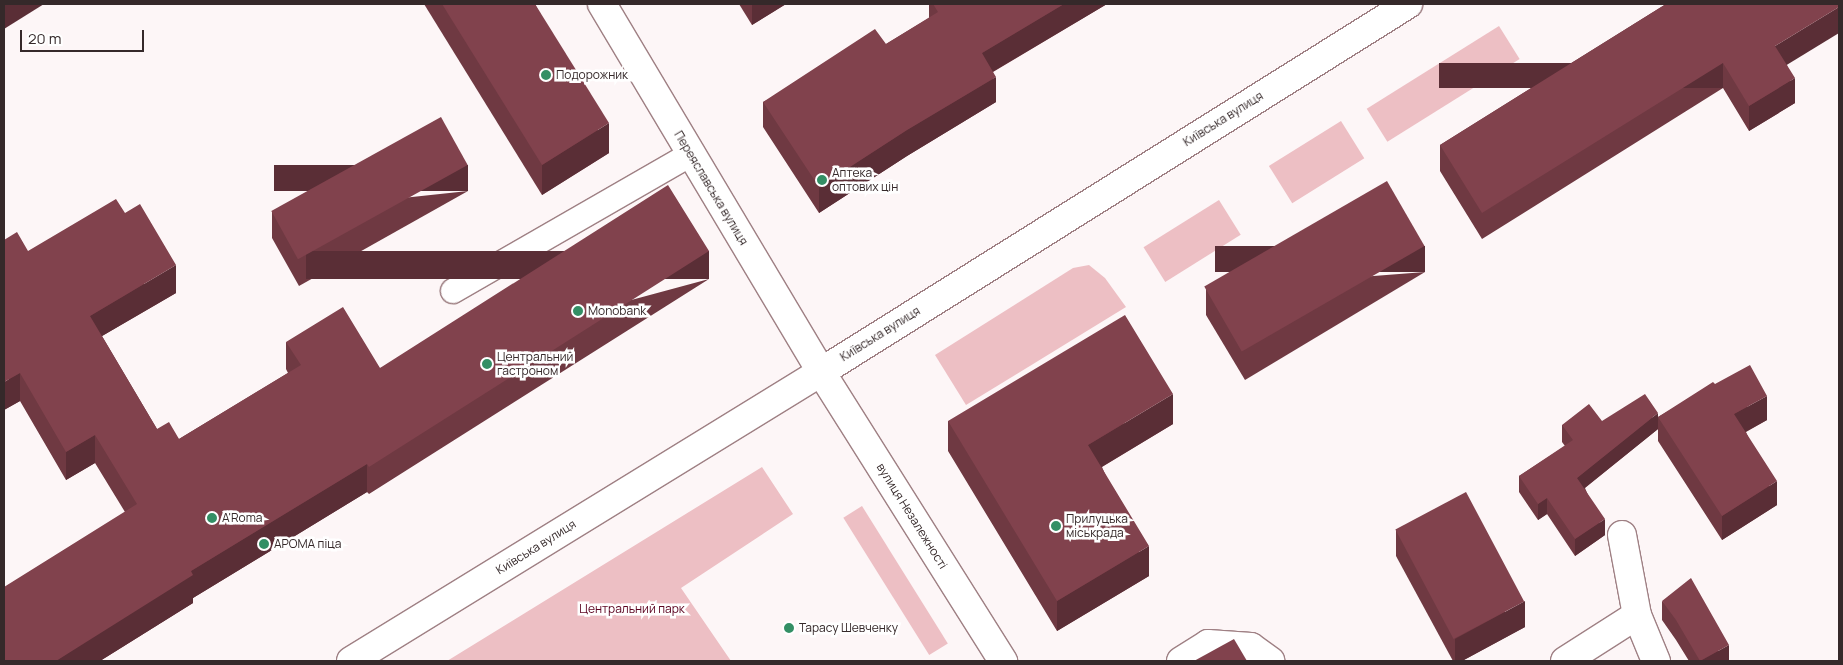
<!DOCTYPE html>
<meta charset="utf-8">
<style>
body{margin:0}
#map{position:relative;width:1843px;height:665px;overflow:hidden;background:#fdf6f7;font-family:Manrope,sans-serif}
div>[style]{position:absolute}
.green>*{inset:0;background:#edbfc4;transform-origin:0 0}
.roads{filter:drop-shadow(1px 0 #9f8084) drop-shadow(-1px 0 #9f8084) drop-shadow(0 1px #9f8084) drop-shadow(0 -1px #9f8084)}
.service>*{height:24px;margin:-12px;padding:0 12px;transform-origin:12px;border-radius:12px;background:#fff}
.minor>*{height:28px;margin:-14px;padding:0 14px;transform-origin:14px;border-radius:14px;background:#fff}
.secondary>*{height:28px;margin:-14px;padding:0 14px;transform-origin:14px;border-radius:14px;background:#fff}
.wall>*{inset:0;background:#6f3942}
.shaded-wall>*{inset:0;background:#5a2e36;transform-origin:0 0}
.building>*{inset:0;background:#81424d;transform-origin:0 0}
.dots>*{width:14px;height:14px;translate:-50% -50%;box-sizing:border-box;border:2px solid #fff;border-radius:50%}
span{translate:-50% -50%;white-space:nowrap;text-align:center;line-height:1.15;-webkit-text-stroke:5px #fff;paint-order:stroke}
.poi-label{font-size:12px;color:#35292a}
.left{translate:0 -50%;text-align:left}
.street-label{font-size:12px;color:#35292a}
.park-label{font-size:12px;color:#5b0320}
.frame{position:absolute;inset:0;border:5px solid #35292a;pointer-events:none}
.scale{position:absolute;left:20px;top:30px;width:124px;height:22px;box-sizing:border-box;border:2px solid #35292a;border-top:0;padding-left:6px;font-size:15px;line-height:18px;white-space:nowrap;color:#35292a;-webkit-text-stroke:4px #fff;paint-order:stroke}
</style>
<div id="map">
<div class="green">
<div style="left:1499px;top:26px;width:39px;height:156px;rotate:58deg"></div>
<div style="left:1341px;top:121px;width:44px;height:85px;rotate:58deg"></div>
<div style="left:1219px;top:200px;width:41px;height:89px;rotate:58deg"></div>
<div style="clip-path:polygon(1089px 265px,1105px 278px,1126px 307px,966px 405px,935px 355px,1073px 268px)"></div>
<div style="clip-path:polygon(762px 467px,793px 514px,681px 588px,731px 661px,447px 661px)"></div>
<div style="left:862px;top:506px;width:162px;height:22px;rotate:58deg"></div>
</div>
<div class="roads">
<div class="service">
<div style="left:453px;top:291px;width:275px;rotate:-29.9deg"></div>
</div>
<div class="minor">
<div style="left:602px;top:4px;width:428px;rotate:59.2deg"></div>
<div style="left:1622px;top:535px;width:81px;rotate:79.4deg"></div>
<div style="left:1637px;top:615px;width:50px;rotate:67.6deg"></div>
<div style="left:1181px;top:661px;width:32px;rotate:-32deg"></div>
<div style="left:1208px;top:644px;width:43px;rotate:4deg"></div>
<div style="left:1251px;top:647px;width:24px;rotate:36deg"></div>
<div style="left:1565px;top:661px;width:85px;rotate:-32.6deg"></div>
</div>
<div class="secondary">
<div style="left:821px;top:372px;width:342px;rotate:57.8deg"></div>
<div style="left:351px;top:661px;width:552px;rotate:-31.59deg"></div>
<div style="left:821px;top:372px;width:693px;rotate:-32.08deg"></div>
</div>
</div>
<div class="wall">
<div style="clip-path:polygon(424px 4px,535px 4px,609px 153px,542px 195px)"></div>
<div style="clip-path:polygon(739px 4px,786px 4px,752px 25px)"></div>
<div style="clip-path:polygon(929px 4px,1107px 4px,993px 72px,996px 102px,907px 156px,819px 213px,763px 127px,763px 102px,886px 44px,929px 18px)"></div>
<div style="clip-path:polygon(1666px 4px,1787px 65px,1795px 103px,1749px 131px,1723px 88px,1482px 239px,1440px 171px,1440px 145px)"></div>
<div style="clip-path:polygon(468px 191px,299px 286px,272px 238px,272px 212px)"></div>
<div style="clip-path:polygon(28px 251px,176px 293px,102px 336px,157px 429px,179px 439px,288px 373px,286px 369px,286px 342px,380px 368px,709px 279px,369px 494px,367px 492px,193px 598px,193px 603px,100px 661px,4px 661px,125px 512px,95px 463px,66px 480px,20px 401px,4px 410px)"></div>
<div style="clip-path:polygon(1425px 272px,1245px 380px,1206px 315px,1206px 289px)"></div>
<div style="clip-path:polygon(1715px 384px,1767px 420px,1746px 432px,1777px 505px,1722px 540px,1658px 441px,1658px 429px,1585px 488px,1605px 535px,1575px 556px,1547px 514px,1538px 520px,1519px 492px,1519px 476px,1565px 446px,1562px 442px,1562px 425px,1658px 417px)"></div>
<div style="clip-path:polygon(948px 421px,1173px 424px,1102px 467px,1149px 576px,1057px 631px,948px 451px)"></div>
<div style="clip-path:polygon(1396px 530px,1525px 627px,1462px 661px,1453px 661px,1396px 556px)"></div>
<div style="clip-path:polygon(1662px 601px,1729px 661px,1689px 661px,1676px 640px,1662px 620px)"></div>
</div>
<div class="shaded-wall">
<div style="clip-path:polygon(4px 4px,44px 4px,4px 29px)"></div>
<div style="clip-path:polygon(752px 4px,786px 4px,752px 25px)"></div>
<div style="clip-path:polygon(1064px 4px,1107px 4px,982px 78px,982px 53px)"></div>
<div style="clip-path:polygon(1839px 7px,1839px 33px,1775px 72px,1775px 46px)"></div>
<div style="left:1723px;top:63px;width:25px;height:284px;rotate:90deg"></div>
<div style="clip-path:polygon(996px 77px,996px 102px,907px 156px,819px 213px,819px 187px,907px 130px)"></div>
<div style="clip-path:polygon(1795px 78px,1795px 103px,1749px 131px,1749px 106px)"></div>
<div style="clip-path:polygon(609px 123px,609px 153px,542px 195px,542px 165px)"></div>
<div style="left:468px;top:165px;width:26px;height:194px;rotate:90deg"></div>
<div style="left:1425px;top:246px;width:26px;height:210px;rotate:90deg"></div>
<div style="left:709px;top:251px;width:28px;height:403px;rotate:90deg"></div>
<div style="clip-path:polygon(176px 265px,176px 293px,90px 343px,90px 316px)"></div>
<div style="clip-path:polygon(20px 373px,20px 401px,4px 410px,4px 382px)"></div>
<div style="clip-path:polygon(1173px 394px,1173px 424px,1088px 475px,1088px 445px)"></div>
<div style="clip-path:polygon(1767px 396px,1767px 420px,1734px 438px,1734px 414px)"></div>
<div style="clip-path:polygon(1658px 413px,1658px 429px,1577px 494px,1577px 478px)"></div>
<div style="clip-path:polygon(95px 435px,95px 463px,66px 480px,66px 452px)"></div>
<div style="clip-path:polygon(367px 464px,367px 492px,193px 598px,193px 603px,100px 661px,56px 661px,191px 571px)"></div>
<div style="clip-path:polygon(1777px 481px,1777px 505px,1722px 540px,1722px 516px)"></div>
<div style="clip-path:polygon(1547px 498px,1547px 514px,1538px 520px,1538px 504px)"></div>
<div style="clip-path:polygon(1605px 519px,1605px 535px,1575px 556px,1575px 539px)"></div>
<div style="clip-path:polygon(1149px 546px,1149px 576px,1057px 631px,1057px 601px)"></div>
<div style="clip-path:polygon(1525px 601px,1525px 627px,1462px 661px,1455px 661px,1455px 639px)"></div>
<div style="clip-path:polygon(1729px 645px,1729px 661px,1700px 661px)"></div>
</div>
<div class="building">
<div style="clip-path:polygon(442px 4px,535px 4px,609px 123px,542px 165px)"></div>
<div style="clip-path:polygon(933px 4px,1064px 4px,982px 53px,996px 77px,907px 130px,819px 187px,763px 102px,875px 29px,886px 44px,938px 12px)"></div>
<div style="clip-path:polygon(1666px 4px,1839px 4px,1839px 7px,1775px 46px,1795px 78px,1749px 106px,1723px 63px,1482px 213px,1440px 145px)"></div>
<div style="left:441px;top:117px;width:55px;height:194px;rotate:61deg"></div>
<div style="left:1387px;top:181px;width:75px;height:211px;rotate:60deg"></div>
<div style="clip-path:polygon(668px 185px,709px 251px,369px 467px,367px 464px,191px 571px,193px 575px,56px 661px,4px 661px,4px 587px,137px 504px,95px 435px,66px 452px,20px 373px,4px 382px,4px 240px,17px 232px,28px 251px,116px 199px,125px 213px,140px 204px,176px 265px,90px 316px,157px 429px,169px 422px,179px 439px,301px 365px,286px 342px,343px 307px,380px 368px)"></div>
<div style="clip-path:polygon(1125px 315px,1173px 394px,1088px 445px,1149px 546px,1057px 601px,948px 421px)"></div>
<div style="clip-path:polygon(1750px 365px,1767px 396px,1734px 414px,1777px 481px,1722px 516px,1658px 417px,1713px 382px,1715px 384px)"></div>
<div style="clip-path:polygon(1645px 394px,1658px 413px,1577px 478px,1605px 519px,1575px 539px,1547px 498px,1538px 504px,1519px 476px,1573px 440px,1562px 425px,1589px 404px,1602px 421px)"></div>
<div style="left:1466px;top:492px;width:124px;height:80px;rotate:62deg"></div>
<div style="clip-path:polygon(1691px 578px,1729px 645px,1700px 661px,1676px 620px,1662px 601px)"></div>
<div style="clip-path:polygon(1234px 639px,1247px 661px,1194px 661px)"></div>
</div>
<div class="dots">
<div style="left:546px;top:75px;background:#338f65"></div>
<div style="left:822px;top:180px;background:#338f65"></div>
<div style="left:578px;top:311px;background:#338f65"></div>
<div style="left:487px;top:364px;background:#338f65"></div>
<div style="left:212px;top:518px;background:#338f65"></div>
<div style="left:1056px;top:526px;background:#338f65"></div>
<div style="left:264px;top:544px;background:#338f65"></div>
<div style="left:789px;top:628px;background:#338f65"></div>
</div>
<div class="poi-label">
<span class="left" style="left:556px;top:75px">Подорожник</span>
<span class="left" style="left:832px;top:180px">Аптека<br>оптових цін</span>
<span class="left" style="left:588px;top:311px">Monobank</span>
<span class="left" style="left:497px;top:364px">Центральний<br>гастроном</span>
<span class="left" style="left:222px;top:518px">A'Roma</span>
<span class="left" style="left:1066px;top:526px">Прилуцька<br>міськрада</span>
<span class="left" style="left:274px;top:544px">АРОМА піца</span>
<span class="left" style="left:799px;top:628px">Тарасу Шевченку</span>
</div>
<div class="street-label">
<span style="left:1223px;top:119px;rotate:-32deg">Київська вулиця</span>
<span style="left:711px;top:188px;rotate:59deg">Переяславська вулиця</span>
<span style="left:880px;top:334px;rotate:-32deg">Київська вулиця</span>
<span style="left:912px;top:516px;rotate:58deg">вулиця Незалежності</span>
<span style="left:536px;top:547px;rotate:-32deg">Київська вулиця</span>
</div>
<div class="park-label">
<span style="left:632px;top:609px">Центральний парк</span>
</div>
<div class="frame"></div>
<div class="scale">20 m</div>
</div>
